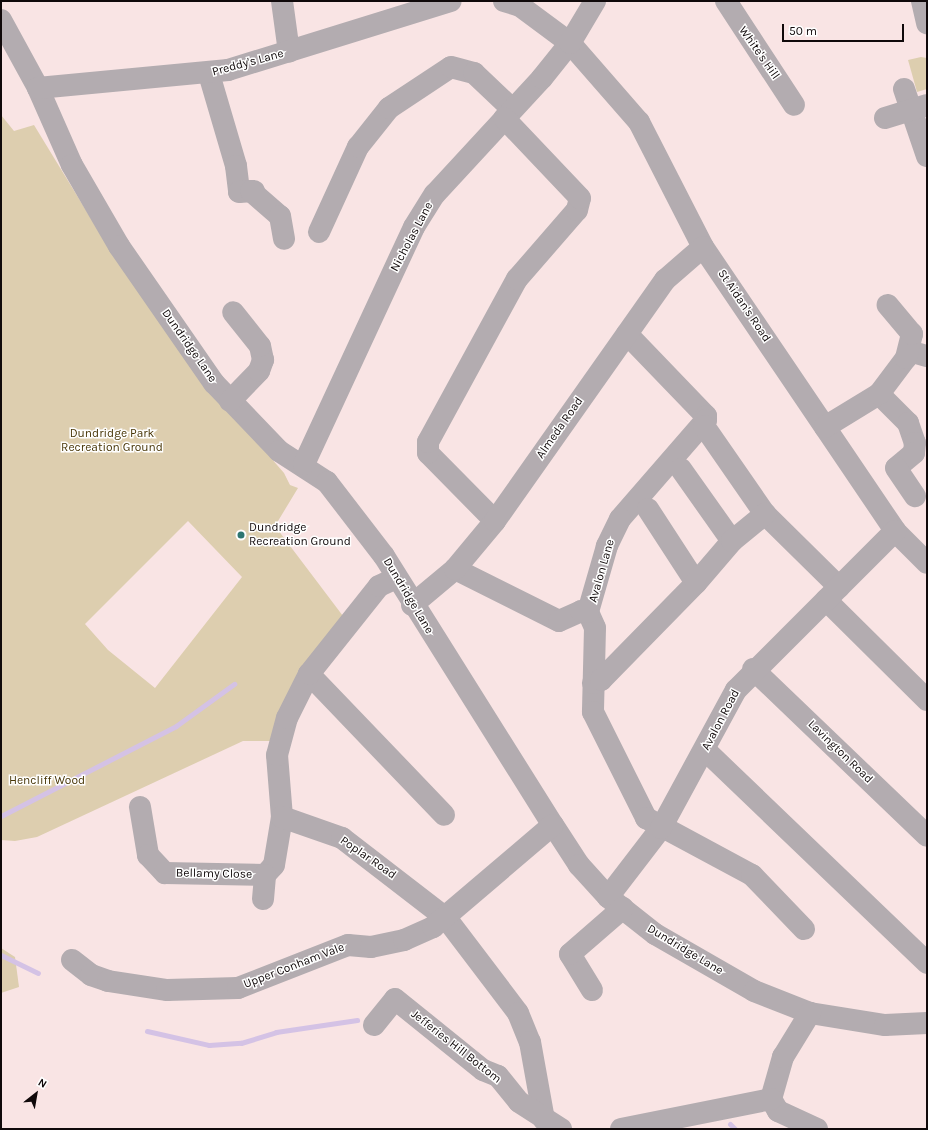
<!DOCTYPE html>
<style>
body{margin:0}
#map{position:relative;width:928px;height:1130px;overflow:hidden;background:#f9e4e4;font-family:Karla,sans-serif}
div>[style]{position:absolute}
.green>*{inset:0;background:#ddceaf}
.stream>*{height:5px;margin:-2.5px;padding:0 2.5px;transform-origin:2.5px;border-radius:2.5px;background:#d4c2e5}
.minor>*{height:22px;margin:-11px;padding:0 11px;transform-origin:11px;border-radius:11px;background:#b3acb0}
.dots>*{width:11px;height:11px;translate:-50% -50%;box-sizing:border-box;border:2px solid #fff;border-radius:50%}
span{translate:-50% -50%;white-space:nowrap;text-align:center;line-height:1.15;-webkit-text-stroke:3px #fff;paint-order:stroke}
.street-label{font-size:12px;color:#10090a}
.park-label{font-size:12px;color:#473506}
.poi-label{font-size:12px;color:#10090a}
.left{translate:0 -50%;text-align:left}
.frame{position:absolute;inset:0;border:2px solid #10090a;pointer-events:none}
.north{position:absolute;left:16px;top:1074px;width:40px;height:40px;-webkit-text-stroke:3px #fff;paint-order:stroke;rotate:31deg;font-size:11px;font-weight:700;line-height:16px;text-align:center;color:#10090a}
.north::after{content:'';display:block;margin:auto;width:14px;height:18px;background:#10090a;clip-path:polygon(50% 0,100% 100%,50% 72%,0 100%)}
.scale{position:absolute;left:782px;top:24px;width:122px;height:18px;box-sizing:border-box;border:2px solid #10090a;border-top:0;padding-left:5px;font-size:12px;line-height:14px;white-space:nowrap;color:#10090a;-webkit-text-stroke:3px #fff;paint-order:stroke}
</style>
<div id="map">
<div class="green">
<div style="clip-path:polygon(921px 57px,927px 58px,927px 89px,917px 92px,908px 60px)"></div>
<div style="clip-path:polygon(evenodd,1px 115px,14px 131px,34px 125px,112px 253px,217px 396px,284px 473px,290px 485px,298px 488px,275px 526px,346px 620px,273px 741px,243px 741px,37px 837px,15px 841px,1px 840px,1px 115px,188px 521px,242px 577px,155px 688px,108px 650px,85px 624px,188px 521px)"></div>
<div style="clip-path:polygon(1px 948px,15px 957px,19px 987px,1px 993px)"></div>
</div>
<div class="stream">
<div style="left:1px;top:816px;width:197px;rotate:-27.2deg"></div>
<div style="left:176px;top:726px;width:72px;rotate:-35.9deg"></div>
<div style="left:1px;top:955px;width:41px;rotate:25.9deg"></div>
<div style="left:147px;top:1031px;width:64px;rotate:12.7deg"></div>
<div style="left:209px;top:1045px;width:32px;rotate:-4deg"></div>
<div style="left:241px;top:1043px;width:37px;rotate:-17deg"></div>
<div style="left:276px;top:1032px;width:82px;rotate:-8.4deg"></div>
<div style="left:730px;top:1124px;width:7px;rotate:45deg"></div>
</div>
<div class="minor">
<div style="left:282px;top:1px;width:51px;rotate:82.2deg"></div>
<div style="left:504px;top:1px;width:17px;rotate:17deg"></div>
<div style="left:520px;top:6px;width:62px;rotate:36.5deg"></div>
<div style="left:570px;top:43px;width:105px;rotate:48.9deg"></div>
<div style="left:639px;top:122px;width:140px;rotate:62.9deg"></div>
<div style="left:703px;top:247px;width:343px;rotate:55.9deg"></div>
<div style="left:895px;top:531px;width:45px;rotate:45deg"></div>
<div style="left:726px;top:1px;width:124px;rotate:56.8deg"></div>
<div style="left:922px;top:1px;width:23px;rotate:77deg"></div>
<div style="left:1px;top:20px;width:77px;rotate:61.4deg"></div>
<div style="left:38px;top:88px;width:84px;rotate:66.2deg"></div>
<div style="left:72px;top:165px;width:94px;rotate:59.9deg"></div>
<div style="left:119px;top:246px;width:167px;rotate:55.3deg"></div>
<div style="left:214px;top:383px;width:94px;rotate:46.3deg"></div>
<div style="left:279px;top:451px;width:57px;rotate:32.9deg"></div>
<div style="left:327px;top:482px;width:93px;rotate:52.4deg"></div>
<div style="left:384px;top:556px;width:318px;rotate:57.9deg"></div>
<div style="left:553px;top:825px;width:48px;rotate:57deg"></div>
<div style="left:579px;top:865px;width:43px;rotate:47.8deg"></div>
<div style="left:608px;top:897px;width:60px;rotate:38.2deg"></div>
<div style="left:655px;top:934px;width:114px;rotate:29.9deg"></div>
<div style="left:754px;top:991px;width:60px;rotate:21.4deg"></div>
<div style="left:810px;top:1013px;width:76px;rotate:9.1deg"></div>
<div style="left:885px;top:1025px;width:42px;rotate:-2.7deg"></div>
<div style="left:209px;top:74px;width:96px;rotate:73.6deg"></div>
<div style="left:236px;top:166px;width:26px;rotate:83deg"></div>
<div style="left:239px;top:192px;width:15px;rotate:-4deg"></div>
<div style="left:38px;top:88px;width:191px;rotate:-5.4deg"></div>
<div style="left:228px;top:70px;width:233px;rotate:-17.2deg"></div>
<div style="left:904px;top:89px;width:71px;rotate:71.1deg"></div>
<div style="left:885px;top:118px;width:44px;rotate:-17.2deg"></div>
<div style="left:251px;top:191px;width:38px;rotate:41deg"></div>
<div style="left:280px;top:216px;width:23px;rotate:80deg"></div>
<div style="left:319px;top:232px;width:94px;rotate:-65.4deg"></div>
<div style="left:358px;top:147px;width:50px;rotate:-51.5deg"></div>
<div style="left:389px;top:108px;width:74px;rotate:-33.5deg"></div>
<div style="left:451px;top:67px;width:24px;rotate:15deg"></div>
<div style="left:474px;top:73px;width:52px;rotate:43.5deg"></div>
<div style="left:627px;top:334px;width:114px;rotate:46.1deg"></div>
<div style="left:706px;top:416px;width:4px;rotate:90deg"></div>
<div style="left:706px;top:420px;width:131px;rotate:131deg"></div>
<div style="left:620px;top:519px;width:30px;rotate:116deg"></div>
<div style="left:607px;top:546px;width:69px;rotate:106.1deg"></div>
<div style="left:588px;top:612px;width:17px;rotate:66deg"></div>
<div style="left:595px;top:628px;width:84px;rotate:91.4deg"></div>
<div style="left:593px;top:712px;width:119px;rotate:63.4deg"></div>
<div style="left:646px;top:818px;width:120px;rotate:28.3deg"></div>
<div style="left:752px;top:875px;width:75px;rotate:46.1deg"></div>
<div style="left:909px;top:351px;width:19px;rotate:16deg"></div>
<div style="left:879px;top:394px;width:41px;rotate:45deg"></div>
<div style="left:908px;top:423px;width:21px;rotate:71deg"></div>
<div style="left:915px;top:443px;width:10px;rotate:96deg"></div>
<div style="left:914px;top:453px;width:23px;rotate:140deg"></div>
<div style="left:896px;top:468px;width:34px;rotate:56deg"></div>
<div style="left:230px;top:401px;width:42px;rotate:-46deg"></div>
<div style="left:259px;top:371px;width:12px;rotate:-70deg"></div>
<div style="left:263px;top:360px;width:14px;rotate:-102deg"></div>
<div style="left:260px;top:346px;width:43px;rotate:-128.5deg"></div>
<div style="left:704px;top:426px;width:107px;rotate:55.3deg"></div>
<div style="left:765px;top:514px;width:104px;rotate:44.6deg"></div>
<div style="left:825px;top:427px;width:63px;rotate:-31.4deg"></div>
<div style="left:879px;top:394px;width:45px;rotate:-53.1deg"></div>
<div style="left:906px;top:358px;width:25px;rotate:-76deg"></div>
<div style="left:912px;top:334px;width:38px;rotate:-130deg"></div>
<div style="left:304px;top:464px;width:261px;rotate:-65.1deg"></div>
<div style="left:414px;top:227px;width:39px;rotate:-58deg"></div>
<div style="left:435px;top:194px;width:158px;rotate:-47.3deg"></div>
<div style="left:542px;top:78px;width:45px;rotate:-51.3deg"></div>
<div style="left:570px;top:43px;width:49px;rotate:-59.2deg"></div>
<div style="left:681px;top:469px;width:88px;rotate:54.7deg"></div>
<div style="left:648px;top:509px;width:88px;rotate:57deg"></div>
<div style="left:495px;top:521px;width:95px;rotate:-134.6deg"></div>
<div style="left:428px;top:453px;width:11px;rotate:-90deg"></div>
<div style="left:428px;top:442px;width:186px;rotate:-61.4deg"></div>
<div style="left:517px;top:279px;width:91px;rotate:-49deg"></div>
<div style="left:577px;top:210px;width:12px;rotate:-76deg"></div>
<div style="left:580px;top:198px;width:110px;rotate:-133.5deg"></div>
<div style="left:455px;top:569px;width:116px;rotate:26.6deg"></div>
<div style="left:559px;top:621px;width:24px;rotate:-24deg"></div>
<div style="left:581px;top:611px;width:7px;rotate:8deg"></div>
<div style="left:826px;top:600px;width:142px;rotate:44.7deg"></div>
<div style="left:412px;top:605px;width:56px;rotate:-39.9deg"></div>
<div style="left:455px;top:569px;width:62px;rotate:-50.2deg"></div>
<div style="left:495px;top:521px;width:295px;rotate:-54.8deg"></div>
<div style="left:665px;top:280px;width:50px;rotate:-41deg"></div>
<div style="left:753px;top:669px;width:241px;rotate:43.8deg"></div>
<div style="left:309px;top:674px;width:195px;rotate:46.2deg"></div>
<div style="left:593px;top:683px;width:9px;rotate:-21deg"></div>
<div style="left:601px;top:680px;width:136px;rotate:-45.6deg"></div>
<div style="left:696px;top:583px;width:55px;rotate:-49.4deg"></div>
<div style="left:732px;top:541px;width:43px;rotate:-39.3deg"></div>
<div style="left:705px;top:750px;width:308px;rotate:43.8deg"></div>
<div style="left:140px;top:807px;width:49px;rotate:80.5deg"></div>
<div style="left:148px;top:855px;width:25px;rotate:47deg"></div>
<div style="left:165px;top:873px;width:100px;rotate:1.1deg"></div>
<div style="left:265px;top:875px;width:13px;rotate:-48deg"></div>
<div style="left:274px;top:865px;width:49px;rotate:-80.5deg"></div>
<div style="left:282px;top:817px;width:62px;rotate:-94.6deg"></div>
<div style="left:277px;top:755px;width:38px;rotate:-75deg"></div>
<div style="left:287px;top:718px;width:49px;rotate:-63.4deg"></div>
<div style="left:309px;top:674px;width:112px;rotate:-51.5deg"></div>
<div style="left:379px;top:586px;width:19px;rotate:-25deg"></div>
<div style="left:282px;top:817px;width:64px;rotate:19.3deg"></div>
<div style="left:342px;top:838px;width:131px;rotate:37.6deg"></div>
<div style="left:446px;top:918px;width:119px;rotate:52.8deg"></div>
<div style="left:518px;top:1013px;width:31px;rotate:68deg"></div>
<div style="left:530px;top:1042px;width:79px;rotate:79.8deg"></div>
<div style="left:608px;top:897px;width:87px;rotate:-52.5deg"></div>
<div style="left:661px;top:828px;width:157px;rotate:-61.5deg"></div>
<div style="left:736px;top:690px;width:225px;rotate:-45deg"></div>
<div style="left:263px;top:899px;width:24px;rotate:-85deg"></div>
<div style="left:72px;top:960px;width:24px;rotate:38deg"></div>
<div style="left:91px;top:975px;width:18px;rotate:19deg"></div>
<div style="left:108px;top:981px;width:60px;rotate:8.7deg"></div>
<div style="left:167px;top:990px;width:71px;rotate:-1.6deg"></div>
<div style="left:238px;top:988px;width:118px;rotate:-21.4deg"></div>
<div style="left:348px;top:945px;width:23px;rotate:5deg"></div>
<div style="left:371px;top:947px;width:34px;rotate:-12deg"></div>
<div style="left:404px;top:940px;width:32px;rotate:-24deg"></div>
<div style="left:433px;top:927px;width:157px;rotate:-40.4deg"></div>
<div style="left:592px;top:990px;width:42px;rotate:-121.4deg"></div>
<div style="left:570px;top:954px;width:70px;rotate:-41deg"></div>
<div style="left:374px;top:1025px;width:33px;rotate:-51deg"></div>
<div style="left:395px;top:999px;width:113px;rotate:38.9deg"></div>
<div style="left:483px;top:1070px;width:16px;rotate:22deg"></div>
<div style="left:498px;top:1076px;width:33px;rotate:51deg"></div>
<div style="left:519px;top:1102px;width:50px;rotate:32.7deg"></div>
<div style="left:771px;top:1099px;width:44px;rotate:-74.1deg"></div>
<div style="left:783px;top:1057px;width:52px;rotate:-58.5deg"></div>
<div style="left:771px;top:1099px;width:14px;rotate:60deg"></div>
<div style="left:778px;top:1111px;width:43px;rotate:24.8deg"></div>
<div style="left:621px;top:1129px;width:153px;rotate:-11.3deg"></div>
</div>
<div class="dots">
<div style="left:241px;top:535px;background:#2e7671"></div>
</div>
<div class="street-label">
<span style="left:759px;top:53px;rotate:55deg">White's Hill</span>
<span style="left:248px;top:63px;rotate:-15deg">Preddy's Lane</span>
<span style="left:412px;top:237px;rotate:-62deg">Nicholas Lane</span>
<span style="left:744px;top:306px;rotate:56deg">St Aidan's Road</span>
<span style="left:189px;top:346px;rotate:55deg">Dundridge Lane</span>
<span style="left:560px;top:428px;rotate:-55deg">Almeda Road</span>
<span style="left:602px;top:571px;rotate:-74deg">Avalon Lane</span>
<span style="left:408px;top:596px;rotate:59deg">Dundridge Lane</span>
<span style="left:721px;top:720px;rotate:-62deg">Avalon Road</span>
<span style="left:840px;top:752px;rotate:44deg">Lavington Road</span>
<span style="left:368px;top:858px;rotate:35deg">Poplar Road</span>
<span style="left:214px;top:874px;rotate:1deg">Bellamy Close</span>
<span style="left:685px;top:950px;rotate:31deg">Dundridge Lane</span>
<span style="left:294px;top:966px;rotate:-21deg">Upper Conham Vale</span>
<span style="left:456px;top:1047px;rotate:38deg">Jefferies Hill Bottom</span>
</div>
<div class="park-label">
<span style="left:112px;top:441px">Dundridge Park<br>Recreation Ground</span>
<span style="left:47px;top:781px">Hencliff Wood</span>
</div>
<div class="poi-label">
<span class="left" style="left:249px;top:535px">Dundridge<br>Recreation Ground</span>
</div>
<div class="frame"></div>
<div class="north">N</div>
<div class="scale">50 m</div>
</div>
